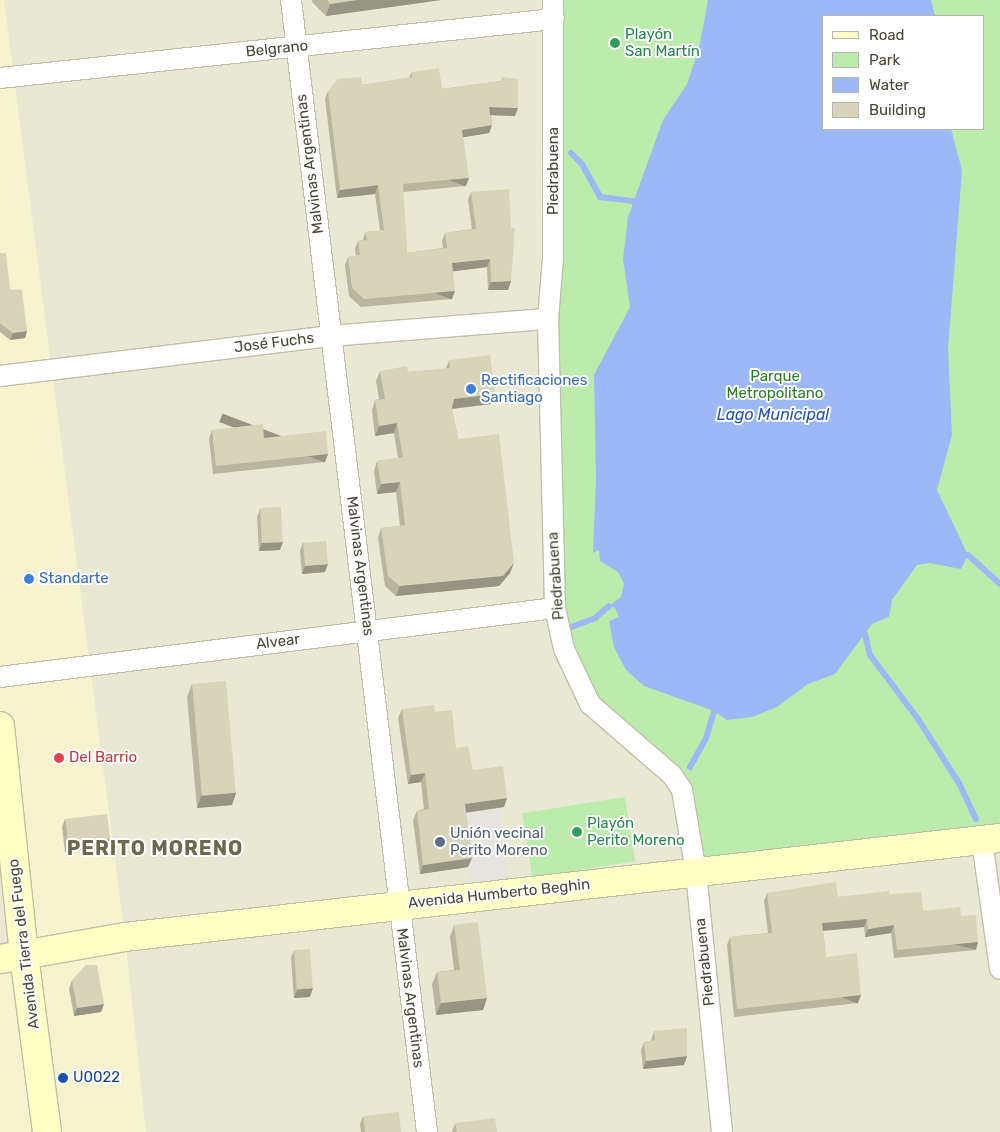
<!DOCTYPE html>
<meta charset="utf-8">
<style>
body{margin:0}
#map{position:relative;width:1000px;height:1132px;overflow:hidden;background:#f4f4e6;font-family:Rubik,sans-serif}
div>[style]{position:absolute}
.residential>*{inset:0;background:#e9e8d3}
.commercial>*{inset:0;background:#f8f3cf}
.green>*{inset:0;background:#bcecab;transform-origin:0 0}
.parking>*{inset:0;background:#e5e4de;transform-origin:0 0}
.water>*{inset:0;background:#9db8f6}
.stream>*{height:6px;margin:-3px;padding:0 3px;transform-origin:3px;border-radius:3px;background:#9db8f6}
.roads{filter:drop-shadow(1px 0 #c1bfa8) drop-shadow(-1px 0 #c1bfa8) drop-shadow(0 1px #c1bfa8) drop-shadow(0 -1px #c1bfa8)}
.street>*{height:20px;margin:-10px;padding:0 10px;transform-origin:10px;border-radius:10px;background:#fff}
.secondary>*{height:28px;margin:-14px;padding:0 14px;transform-origin:14px;border-radius:14px;background:#fdffc5}
.wall>*{inset:0;background:#b9b6a0}
.shaded-wall>*{inset:0;background:#969482;transform-origin:0 0}
.building>*{inset:0;background:#d7d4ba;transform-origin:0 0}
.dots>*{width:14px;height:14px;translate:-50% -50%;box-sizing:border-box;border:2px solid #fff;border-radius:50%}
span{translate:-50% -50%;white-space:nowrap;text-align:center;line-height:1.15;-webkit-text-stroke:4px #fff;paint-order:stroke}
.leisure-label{font-size:15px;color:#27864d}
.left{translate:0 -50%;text-align:left}
.street-label{font-size:15px;color:#484635}
.park-label{font-size:15px;color:#2b7f22}
.shop-label{font-size:15px;color:#366cbe}
.health-label{font-size:15px;color:#be3a42}
.service-label{font-size:15px;color:#4e5e75}
.transit-label{font-size:15px;color:#164399}
.water-label{font-size:16px;color:#2451bd;font-style:italic}
.district-label{font-size:20px;color:#6c684b;font-weight:700;letter-spacing:1px}
.legend{position:absolute;left:822px;top:15px;width:162px;height:115px;box-sizing:border-box;background:#fff;border:1px solid #b6b5ae;margin:0;padding:6px 9px;list-style:none;font-size:15px;color:#484635}
.legend li{display:flex;align-items:center;gap:10px;height:25px}
.legend b{width:25px;border:1px solid #b6b5ae}
</style>
<div id="map">
<div class="residential">
<div style="clip-path:polygon(evenodd,0 0,1000px 0,1000px 1132px,0 1132px,0 0,824px 16px,984px 16px,984px 129px,824px 129px,824px 16px)"></div>
</div>
<div class="commercial">
<div style="clip-path:polygon(0 0,4px 0,125px 937px,146px 1132px,0 1132px,0 959px,23px 955px,0 726px)"></div>
</div>
<div class="green">
<div style="clip-path:polygon(evenodd,553px 0,1000px 0,1000px 838px,696px 872px,682px 790px,590px 704px,555px 608px,553px 0,824px 16px,984px 16px,984px 129px,824px 129px,824px 16px)"></div>
<div style="left:625px;top:797px;width:65px;height:104px;rotate:81deg"></div>
</div>
<div class="parking">
<div style="left:499px;top:808px;width:87px;height:37px;rotate:83deg"></div>
</div>
<div class="water">
<div style="clip-path:polygon(708px 0,931px 0,935px 16px,824px 16px,824px 129px,951px 129px,962px 170px,948px 349px,952px 435px,937px 490px,968px 555px,961px 569px,929px 563px,917px 565px,892px 600px,889px 617px,872px 624px,835px 674px,808px 684px,777px 707px,752px 717px,727px 720px,714px 711px,644px 686px,626px 670px,614px 647px,609px 621px,619px 617px,615px 608px,609px 606px,621px 597px,624px 584px,618px 572px,600px 561px,599px 550px,593px 553px,596px 479px,594px 375px,630px 307px,623px 259px,628px 217px,663px 120px,687px 84px,699px 48px)"></div>
</div>
<div class="stream">
<div style="left:571px;top:153px;width:16px;rotate:45deg"></div>
<div style="left:582px;top:164px;width:38px;rotate:61deg"></div>
<div style="left:600px;top:197px;width:34px;rotate:7deg"></div>
<div style="left:968px;top:555px;width:43px;rotate:42.2deg"></div>
<div style="left:569px;top:628px;width:28px;rotate:-21deg"></div>
<div style="left:595px;top:618px;width:18px;rotate:-41deg"></div>
<div style="left:865px;top:634px;width:22px;rotate:77deg"></div>
<div style="left:870px;top:655px;width:80px;rotate:53.1deg"></div>
<div style="left:918px;top:719px;width:76px;rotate:57.4deg"></div>
<div style="left:959px;top:783px;width:40px;rotate:65deg"></div>
<div style="left:690px;top:767px;width:33px;rotate:-61deg"></div>
<div style="left:706px;top:738px;width:28px;rotate:-73deg"></div>
</div>
<div class="roads">
<div class="street">
<div style="left:291px;top:0;width:1140px;rotate:83.15deg"></div>
<div style="left:553px;top:0;width:258px;rotate:90deg"></div>
<div style="left:553px;top:258px;width:61px;rotate:94.7deg"></div>
<div style="left:548px;top:319px;width:289px;rotate:88.6deg"></div>
<div style="left:555px;top:608px;width:42px;rotate:77.6deg"></div>
<div style="left:564px;top:649px;width:61px;rotate:64.7deg"></div>
<div style="left:590px;top:704px;width:108px;rotate:40.9deg"></div>
<div style="left:672px;top:775px;width:18px;rotate:56deg"></div>
<div style="left:682px;top:790px;width:83px;rotate:80.3deg"></div>
<div style="left:696px;top:872px;width:261px;rotate:84.3deg"></div>
<div style="left:0;top:78px;width:557px;rotate:-6.08deg"></div>
<div style="left:0;top:376px;width:332px;rotate:-6.9deg"></div>
<div style="left:330px;top:336px;width:219px;rotate:-4.5deg"></div>
<div style="left:0;top:677px;width:559px;rotate:-7.09deg"></div>
<div style="left:982px;top:841px;width:129px;rotate:82deg"></div>
</div>
<div class="secondary">
<div style="left:0;top:726px;width:230px;rotate:84deg"></div>
<div style="left:24px;top:955px;width:178px;rotate:82.6deg"></div>
<div style="left:0;top:959px;width:127px;rotate:-10deg"></div>
<div style="left:125px;top:937px;width:881px;rotate:-6.46deg"></div>
</div>
</div>
<div class="wall">
<div style="clip-path:polygon(312px 0,441px 0,326px 16px,312px 2px)"></div>
<div style="clip-path:polygon(412px 72px,442px 89px,501px 81px,503px 77px,515px 116px,491px 115px,492px 125px,489px 133px,463px 137px,466px 186px,403px 192px,407px 253px,443px 248px,442px 241px,445px 233px,472px 229px,468px 200px,471px 192px,511px 281px,508px 290px,488px 290px,487px 267px,452px 271px,452px 299px,361px 307px,349px 296px,345px 265px,348px 257px,356px 256px,355px 249px,358px 241px,363px 240px,365px 232px,380px 231px,375px 194px,337px 198px,325px 99px,328px 91px,362px 85px,409px 78px)"></div>
<div style="clip-path:polygon(0 253px,10px 289px,27px 331px,25px 338px,10px 340px,0 332px)"></div>
<div style="clip-path:polygon(449px 360px,491px 404px,452px 409px,458px 439px,510px 573px,499px 586px,396px 596px,385px 586px,378px 538px,381px 528px,400px 526px,396px 492px,377px 494px,374px 471px,377px 461px,398px 458px,394px 433px,375px 436px,372px 410px,375px 400px,379px 399px,376px 381px,380px 371px,408px 372px,446px 369px)"></div>
<div style="clip-path:polygon(212px 430px,264px 438px,328px 454px,325px 462px,213px 474px,209px 438px)"></div>
<div style="clip-path:polygon(260px 509px,280px 550px,259px 551px,257px 517px)"></div>
<div style="clip-path:polygon(303px 542px,325px 572px,302px 574px,300px 551px)"></div>
<div style="clip-path:polygon(192px 684px,236px 793px,232px 805px,197px 808px,187px 697px)"></div>
<div style="clip-path:polygon(402px 709px,435px 712px,456px 748px,473px 770px,507px 798px,504px 807px,466px 813px,472px 858px,468px 867px,420px 874px,413px 820px,417px 811px,424px 809px,421px 782px,408px 784px,398px 718px)"></div>
<div style="clip-path:polygon(65px 819px,110px 839px,107px 847px,65px 852px,62px 827px)"></div>
<div style="clip-path:polygon(767px 893px,838px 897px,890px 894px,923px 911px,961px 916px,976px 950px,894px 958px,891px 933px,865px 937px,864px 927px,823px 931px,826px 957px,858px 1003px,734px 1017px,727px 945px,730px 937px,768px 933px,764px 901px)"></div>
<div style="clip-path:polygon(454px 925px,487px 998px,483px 1010px,436px 1015px,432px 984px,437px 972px,454px 970px,450px 937px)"></div>
<div style="clip-path:polygon(294px 950px,310px 997px,294px 998px,291px 958px)"></div>
<div style="clip-path:polygon(72px 980px,104px 1004px,101px 1012px,74px 1016px,69px 989px)"></div>
<div style="clip-path:polygon(654px 1031px,687px 1056px,684px 1065px,643px 1069px,641px 1050px,644px 1042px,651px 1041px)"></div>
<div style="clip-path:polygon(363px 1116px,401px 1132px,361px 1132px,360px 1124px)"></div>
<div style="clip-path:polygon(455px 1123px,497px 1132px,452px 1132px)"></div>
</div>
<div class="shaded-wall">
<div style="clip-path:polygon(357px 0,441px 0,326px 16px,330px 4px)"></div>
<div style="clip-path:polygon(489px 107px,518px 108px,515px 116px,486px 115px)"></div>
<div style="clip-path:polygon(492px 125px,489px 133px,459px 138px,462px 130px)"></div>
<div style="left:469px;top:178px;width:9px;height:66px;rotate:111deg"></div>
<div style="clip-path:polygon(378px 185px,375px 194px,337px 198px,340px 190px)"></div>
<div style="clip-path:polygon(490px 259px,487px 267px,449px 272px,452px 263px)"></div>
<div style="clip-path:polygon(511px 281px,508px 290px,488px 290px,491px 282px)"></div>
<div style="left:455px;top:291px;width:9px;height:91px;rotate:111deg"></div>
<div style="clip-path:polygon(27px 331px,25px 338px,10px 340px,13px 333px)"></div>
<div style="clip-path:polygon(495px 394px,491px 404px,450px 409px,454px 399px)"></div>
<div style="clip-path:polygon(397px 423px,394px 433px,375px 436px,379px 426px)"></div>
<div style="left:328px;top:454px;width:9px;height:113px;rotate:111deg"></div>
<div style="clip-path:polygon(400px 482px,396px 492px,377px 494px,381px 484px)"></div>
<div style="clip-path:polygon(283px 542px,280px 550px,259px 551px,262px 543px)"></div>
<div style="clip-path:polygon(514px 563px,510px 573px,499px 586px,396px 596px,400px 586px)"></div>
<div style="clip-path:polygon(328px 564px,325px 572px,302px 574px,305px 566px)"></div>
<div style="clip-path:polygon(425px 773px,421px 782px,408px 784px,411px 775px)"></div>
<div style="clip-path:polygon(236px 793px,232px 805px,197px 808px,201px 796px)"></div>
<div style="clip-path:polygon(507px 798px,504px 807px,462px 813px,465px 804px)"></div>
<div style="clip-path:polygon(110px 839px,107px 847px,65px 852px,68px 844px)"></div>
<div style="clip-path:polygon(472px 858px,468px 867px,420px 874px,423px 865px)"></div>
<div style="clip-path:polygon(867px 919px,864px 927px,820px 931px,822px 923px)"></div>
<div style="clip-path:polygon(894px 925px,891px 933px,865px 937px,868px 929px)"></div>
<div style="left:978px;top:942px;width:8px;height:81px;rotate:104deg"></div>
<div style="clip-path:polygon(313px 988px,310px 997px,294px 998px,297px 990px)"></div>
<div style="left:861px;top:995px;width:9px;height:125px;rotate:111deg"></div>
<div style="clip-path:polygon(487px 998px,483px 1010px,436px 1015px,441px 1003px)"></div>
<div style="clip-path:polygon(104px 1004px,101px 1012px,74px 1016px,77px 1008px)"></div>
<div style="clip-path:polygon(687px 1056px,684px 1065px,643px 1069px,646px 1061px)"></div>
</div>
<div class="building">
<div style="clip-path:polygon(327px 0,357px 0,330px 4px)"></div>
<div style="clip-path:polygon(439px 68px,442px 89px,502px 81px,503px 77px,518px 79px,518px 108px,489px 107px,492px 125px,462px 130px,469px 178px,403px 184px,407px 253px,447px 248px,445px 233px,476px 229px,471px 192px,509px 189px,511px 228px,515px 228px,511px 281px,491px 282px,490px 259px,452px 263px,455px 291px,364px 299px,352px 288px,348px 257px,360px 255px,358px 241px,367px 240px,365px 232px,384px 230px,378px 185px,340px 190px,328px 91px,338px 79px,361px 77px,362px 85px,412px 77px,412px 72px)"></div>
<div style="clip-path:polygon(0 253px,6px 253px,10px 289px,22px 290px,27px 331px,13px 333px,0 323px)"></div>
<div style="clip-path:polygon(490px 355px,495px 394px,454px 399px,452px 408px,458px 439px,499px 434px,514px 563px,503px 576px,400px 586px,388px 576px,381px 528px,405px 525px,400px 482px,381px 484px,377px 461px,403px 457px,397px 423px,379px 426px,375px 400px,385px 399px,380px 371px,407px 366px,408px 372px,450px 368px,449px 360px)"></div>
<div style="clip-path:polygon(263px 424px,264px 438px,326px 431px,328px 454px,216px 466px,212px 430px)"></div>
<div style="left:281px;top:507px;width:35px;height:21px;rotate:87deg"></div>
<div style="left:326px;top:541px;width:23px;height:23px;rotate:85deg"></div>
<div style="left:226px;top:681px;width:112px;height:34px;rotate:85deg"></div>
<div style="clip-path:polygon(434px 705px,435px 712px,452px 710px,456px 748px,468px 746px,473px 770px,503px 766px,507px 798px,465px 804px,472px 858px,423px 865px,417px 811px,429px 809px,425px 773px,411px 775px,402px 709px)"></div>
<div style="left:107px;top:814px;width:25px;height:42px;rotate:83deg"></div>
<div style="clip-path:polygon(836px 882px,838px 897px,889px 891px,890px 894px,921px 892px,923px 911px,960px 907px,961px 916px,976px 915px,978px 942px,897px 950px,894px 925px,868px 929px,867px 919px,822px 923px,826px 957px,857px 953px,861px 995px,737px 1009px,730px 937px,772px 933px,767px 893px)"></div>
<div style="clip-path:polygon(478px 922px,487px 998px,441px 1003px,437px 972px,460px 970px,454px 925px)"></div>
<div style="left:310px;top:949px;width:39px;height:16px;rotate:86deg"></div>
<div style="clip-path:polygon(86px 965px,97px 965px,104px 1004px,77px 1008px,72px 980px)"></div>
<div style="clip-path:polygon(687px 1028px,687px 1056px,646px 1061px,644px 1042px,655px 1040px,654px 1031px)"></div>
<div style="clip-path:polygon(399px 1112px,401px 1132px,365px 1132px,363px 1116px)"></div>
<div style="clip-path:polygon(495px 1118px,497px 1132px,457px 1132px,455px 1123px)"></div>
</div>
<div class="dots">
<div style="left:615px;top:43px;background:#2e9e5b"></div>
<div style="left:471px;top:389px;background:#3f7fe0"></div>
<div style="left:29px;top:579px;background:#3f7fe0"></div>
<div style="left:59px;top:758px;background:#e0444e"></div>
<div style="left:577px;top:832px;background:#2e9e5b"></div>
<div style="left:440px;top:842px;background:#5c6f8a"></div>
<div style="left:63px;top:1078px;background:#1a4fb4"></div>
</div>
<div class="leisure-label">
<span class="left" style="left:625px;top:43px">Playón<br>San Martín</span>
<span class="left" style="left:587px;top:832px">Playón<br>Perito Moreno</span>
</div>
<div class="street-label">
<span style="left:277px;top:49px;rotate:-6deg">Belgrano</span>
<span style="left:310px;top:164px;rotate:-97deg">Malvinas Argentinas</span>
<span style="left:554px;top:171px;rotate:-90deg">Piedrabuena</span>
<span style="left:274px;top:343px;rotate:-7deg">José Fuchs</span>
<span style="left:360px;top:566px;rotate:83deg">Malvinas Argentinas</span>
<span style="left:556px;top:576px;rotate:-94deg">Piedrabuena</span>
<span style="left:278px;top:642px;rotate:-7deg">Alvear</span>
<span style="left:499px;top:894px;rotate:-6deg">Avenida Humberto Beghin</span>
<span style="left:24px;top:944px;rotate:-97deg">Avenida Tierra del Fuego</span>
<span style="left:705px;top:962px;rotate:-96deg">Piedrabuena</span>
<span style="left:410px;top:998px;rotate:83deg">Malvinas Argentinas</span>
</div>
<div class="park-label">
<span style="left:775px;top:385px">Parque<br>Metropolitano</span>
</div>
<div class="shop-label">
<span class="left" style="left:481px;top:389px">Rectificaciones<br>Santiago</span>
<span class="left" style="left:39px;top:579px">Standarte</span>
</div>
<div class="health-label">
<span class="left" style="left:69px;top:758px">Del Barrio</span>
</div>
<div class="service-label">
<span class="left" style="left:450px;top:842px">Unión vecinal<br>Perito Moreno</span>
</div>
<div class="transit-label">
<span class="left" style="left:73px;top:1078px">U0022</span>
</div>
<div class="water-label">
<span style="left:773px;top:415px">Lago Municipal</span>
</div>
<div class="district-label">
<span style="left:155px;top:848px">PERITO MORENO</span>
</div>
<ul class="legend">
<li><b style="height:6px;background:#fdffc5"></b>Road</li>
<li><b style="height:14px;background:#bcecab"></b>Park</li>
<li><b style="height:14px;background:#9db8f6"></b>Water</li>
<li><b style="height:14px;background:#d7d4ba"></b>Building</li>
</ul>
</div>
